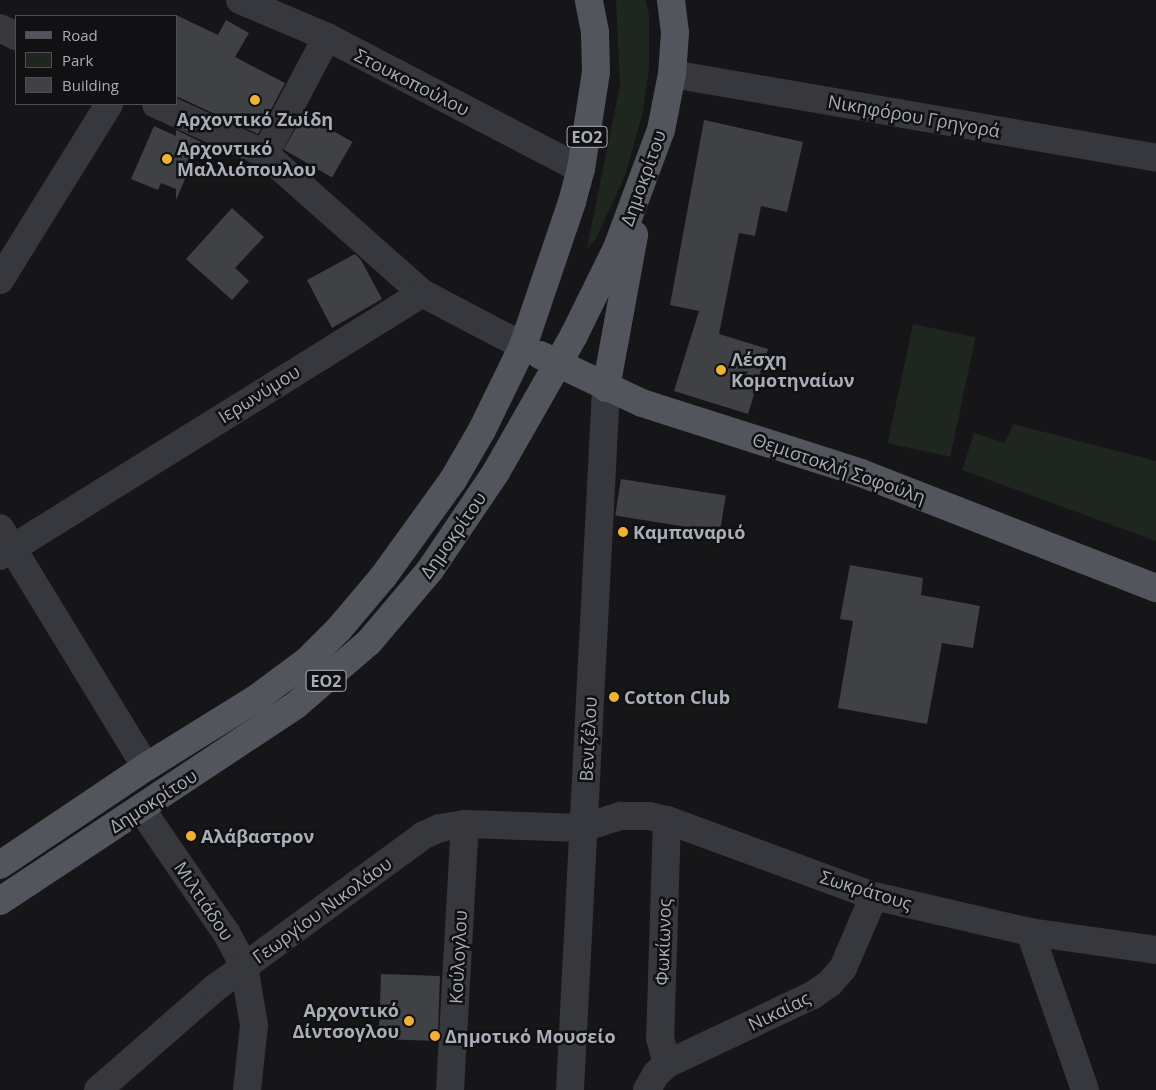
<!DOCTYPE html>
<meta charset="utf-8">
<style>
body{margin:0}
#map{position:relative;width:1156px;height:1090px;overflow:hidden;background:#161618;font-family:"Open Sans",sans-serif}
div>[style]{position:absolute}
.green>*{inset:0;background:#1e261f;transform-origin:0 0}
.building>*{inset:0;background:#404145;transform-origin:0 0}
.minor>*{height:28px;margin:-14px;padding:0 14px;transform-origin:14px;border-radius:14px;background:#37383d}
.major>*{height:28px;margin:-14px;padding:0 14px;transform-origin:14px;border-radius:14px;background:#53555c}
.dots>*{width:14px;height:14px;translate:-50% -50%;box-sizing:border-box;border:2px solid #111113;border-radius:50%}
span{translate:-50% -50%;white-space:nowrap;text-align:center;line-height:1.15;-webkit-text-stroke:5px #111113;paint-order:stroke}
.shield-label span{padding:1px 4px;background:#111113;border:1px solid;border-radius:4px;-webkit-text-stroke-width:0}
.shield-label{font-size:16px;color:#a8adb8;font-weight:700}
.street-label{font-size:18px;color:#a8adb8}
.poi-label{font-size:18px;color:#a8adb8;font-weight:700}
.left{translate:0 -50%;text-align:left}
.right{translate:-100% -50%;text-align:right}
.legend{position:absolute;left:15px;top:15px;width:162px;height:90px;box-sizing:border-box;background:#111113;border:1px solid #4d4f55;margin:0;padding:6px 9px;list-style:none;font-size:15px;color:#a8adb8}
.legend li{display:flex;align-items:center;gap:10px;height:25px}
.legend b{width:25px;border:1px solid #4d4f55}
</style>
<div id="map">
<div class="green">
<div style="clip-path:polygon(616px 0,645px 0,649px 15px,649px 68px,643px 111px,626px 173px,596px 239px,587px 248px,620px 85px)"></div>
<div style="left:913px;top:324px;width:64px;height:122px;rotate:12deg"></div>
<div style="clip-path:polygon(1013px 424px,1156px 461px,1156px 541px,962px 470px,974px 433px,1005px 443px)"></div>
</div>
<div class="building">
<div style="clip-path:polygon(176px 15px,218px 35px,226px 20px,249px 33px,235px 57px,285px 83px,258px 134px,176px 96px)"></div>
<div style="left:304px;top:114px;width:56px;height:41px;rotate:30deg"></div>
<div style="clip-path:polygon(704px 120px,803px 142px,787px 212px,761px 206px,755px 236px,739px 233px,719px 334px,768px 349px,748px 414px,674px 391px,699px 311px,670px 305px)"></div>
<div style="clip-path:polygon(154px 126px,176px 136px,176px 130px,201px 142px,176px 200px,176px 189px,161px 183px,158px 190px,131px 179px)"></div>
<div style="clip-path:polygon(232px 208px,264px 237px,235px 268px,249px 281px,232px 300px,186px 259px)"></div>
<div style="clip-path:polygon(355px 254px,361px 260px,382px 299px,332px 328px,307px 280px)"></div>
<div style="left:621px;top:479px;width:106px;height:37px;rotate:9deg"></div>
<div style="clip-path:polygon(850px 565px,923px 578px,921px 595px,980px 606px,973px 648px,942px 643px,927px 724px,838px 708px,853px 621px,840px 619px)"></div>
<div style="left:381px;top:974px;width:59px;height:65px;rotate:2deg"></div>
</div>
<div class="minor">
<div style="left:240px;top:0;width:95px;rotate:23deg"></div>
<div style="left:327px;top:37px;width:286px;rotate:27.5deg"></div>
<div style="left:0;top:28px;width:18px;rotate:27deg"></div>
<div style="left:672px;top:74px;width:491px;rotate:9.8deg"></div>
<div style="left:156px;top:104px;width:120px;rotate:24.6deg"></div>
<div style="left:265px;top:154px;width:210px;rotate:41.5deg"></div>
<div style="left:265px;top:154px;width:132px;rotate:-62.1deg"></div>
<div style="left:0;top:280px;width:207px;rotate:-58.2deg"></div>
<div style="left:0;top:528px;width:280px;rotate:58.6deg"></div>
<div style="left:0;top:556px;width:497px;rotate:-31.9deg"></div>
<div style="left:422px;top:293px;width:114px;rotate:27.7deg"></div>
<div style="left:141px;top:809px;width:152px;rotate:55.5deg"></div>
<div style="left:227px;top:934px;width:36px;rotate:62deg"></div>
<div style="left:244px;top:966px;width:60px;rotate:80.4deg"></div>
<div style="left:254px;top:1025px;width:65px;rotate:96.1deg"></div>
<div style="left:667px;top:820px;width:218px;rotate:91.8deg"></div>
<div style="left:660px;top:1038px;width:27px;rotate:75deg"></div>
<div style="left:1030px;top:932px;width:167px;rotate:70.8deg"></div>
<div style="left:98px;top:1090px;width:155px;rotate:-41.1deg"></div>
<div style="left:215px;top:988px;width:259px;rotate:-36.2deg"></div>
<div style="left:424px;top:835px;width:17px;rotate:-24deg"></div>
<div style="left:440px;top:828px;width:25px;rotate:-9deg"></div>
<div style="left:465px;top:824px;width:118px;rotate:1.9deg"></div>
<div style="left:583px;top:828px;width:40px;rotate:-18deg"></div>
<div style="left:621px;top:816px;width:28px"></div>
<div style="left:649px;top:816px;width:18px;rotate:13deg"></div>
<div style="left:667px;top:820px;width:221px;rotate:20.2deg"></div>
<div style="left:874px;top:896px;width:160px;rotate:13deg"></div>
<div style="left:1030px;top:932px;width:127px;rotate:8.1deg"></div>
<div style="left:450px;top:1090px;width:266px;rotate:-86.8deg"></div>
<div style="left:570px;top:1090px;width:703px;rotate:-87.06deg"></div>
<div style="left:647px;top:1090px;width:18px;rotate:-61deg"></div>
<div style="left:656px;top:1074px;width:15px;rotate:-42deg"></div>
<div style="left:667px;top:1064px;width:161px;rotate:-25.3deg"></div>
<div style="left:813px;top:995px;width:21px;rotate:-35deg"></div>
<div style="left:830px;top:983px;width:20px;rotate:-49deg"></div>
<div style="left:843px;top:968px;width:78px;rotate:-66.7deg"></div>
</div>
<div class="major">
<div style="left:540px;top:355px;width:113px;rotate:25.2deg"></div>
<div style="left:642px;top:403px;width:230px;rotate:17.7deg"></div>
<div style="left:861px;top:473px;width:317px;rotate:21.3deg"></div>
<div style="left:606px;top:388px;width:156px;rotate:-79.6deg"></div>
<div style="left:0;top:865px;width:176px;rotate:-33.9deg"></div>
<div style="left:146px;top:767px;width:131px;rotate:-31.9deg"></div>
<div style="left:257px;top:698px;width:62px;rotate:-36.5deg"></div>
<div style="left:307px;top:661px;width:45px;rotate:-45deg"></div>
<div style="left:339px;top:629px;width:68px;rotate:-49.8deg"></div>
<div style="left:383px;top:577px;width:120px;rotate:-54.2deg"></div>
<div style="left:453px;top:480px;width:58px;rotate:-59.9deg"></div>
<div style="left:482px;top:430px;width:93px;rotate:-64deg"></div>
<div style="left:523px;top:346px;width:152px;rotate:-71.2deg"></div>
<div style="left:572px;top:202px;width:34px;rotate:-75deg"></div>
<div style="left:581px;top:169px;width:98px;rotate:-81.2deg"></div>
<div style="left:596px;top:72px;width:40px;rotate:-91.4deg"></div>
<div style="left:595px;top:32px;width:33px;rotate:-101deg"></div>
<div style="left:0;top:901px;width:355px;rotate:-33.5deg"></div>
<div style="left:296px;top:705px;width:96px;rotate:-40.8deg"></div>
<div style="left:369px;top:642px;width:94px;rotate:-49.7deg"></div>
<div style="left:430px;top:570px;width:118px;rotate:-56deg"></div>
<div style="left:496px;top:472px;width:158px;rotate:-60.3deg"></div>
<div style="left:574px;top:335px;width:97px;rotate:-63.7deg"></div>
<div style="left:617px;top:248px;width:126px;rotate:-69.6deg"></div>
<div style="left:661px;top:130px;width:57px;rotate:-78.9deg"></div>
<div style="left:672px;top:74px;width:41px;rotate:-85.8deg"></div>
<div style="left:675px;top:33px;width:33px;rotate:-97deg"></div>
</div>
<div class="dots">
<div style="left:255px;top:100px;background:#f2b134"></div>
<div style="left:167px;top:159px;background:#f2b134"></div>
<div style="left:721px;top:370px;background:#f2b134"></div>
<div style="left:623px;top:532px;background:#f2b134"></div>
<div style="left:614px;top:697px;background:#f2b134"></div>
<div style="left:191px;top:836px;background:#f2b134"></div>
<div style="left:409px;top:1021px;background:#f2b134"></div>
<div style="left:435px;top:1036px;background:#f2b134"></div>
</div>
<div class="shield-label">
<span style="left:587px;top:137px">ΕΟ2</span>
<span style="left:326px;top:681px">ΕΟ2</span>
</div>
<div class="street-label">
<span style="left:412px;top:82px;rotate:27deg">Στουκοπούλου</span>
<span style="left:914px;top:116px;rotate:10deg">Νικηφόρου Γρηγορά</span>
<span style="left:643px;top:178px;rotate:-70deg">Δημοκρίτου</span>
<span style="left:259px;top:394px;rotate:-32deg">Ιερωνύμου</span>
<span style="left:839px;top:468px;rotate:19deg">Θεμιστοκλή Σοφούλη</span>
<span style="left:453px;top:535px;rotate:-55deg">Δημοκρίτου</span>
<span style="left:588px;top:739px;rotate:-87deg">Βενιζέλου</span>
<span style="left:153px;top:801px;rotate:-33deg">Δημοκρίτου</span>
<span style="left:866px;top:890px;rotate:17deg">Σωκράτους</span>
<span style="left:204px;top:901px;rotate:56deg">Μιλτιάδου</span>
<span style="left:322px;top:910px;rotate:-36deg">Γεωργίου Νικολάου</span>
<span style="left:663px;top:942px;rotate:-88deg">Φωκίωνος</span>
<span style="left:458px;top:957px;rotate:-87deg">Κούλογλου</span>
<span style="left:779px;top:1011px;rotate:-26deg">Νικαίας</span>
</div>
<div class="poi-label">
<span style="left:255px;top:119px">Αρχοντικό Ζωίδη</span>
<span class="left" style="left:177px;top:159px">Αρχοντικό<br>Μαλλιόπουλου</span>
<span class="left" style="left:731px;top:370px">Λέσχη<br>Κομοτηναίων</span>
<span class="left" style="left:633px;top:532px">Καμπαναριό</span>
<span class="left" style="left:624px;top:697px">Cotton Club</span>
<span class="left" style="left:201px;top:836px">Αλάβαστρον</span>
<span class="right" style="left:399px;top:1021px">Αρχοντικό<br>Δίντσογλου</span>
<span class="left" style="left:445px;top:1036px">Δημοτικό Μουσείο</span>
</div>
<ul class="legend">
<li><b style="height:6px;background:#53555c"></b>Road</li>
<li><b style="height:14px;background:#1e261f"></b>Park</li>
<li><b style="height:14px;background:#404145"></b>Building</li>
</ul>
</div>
